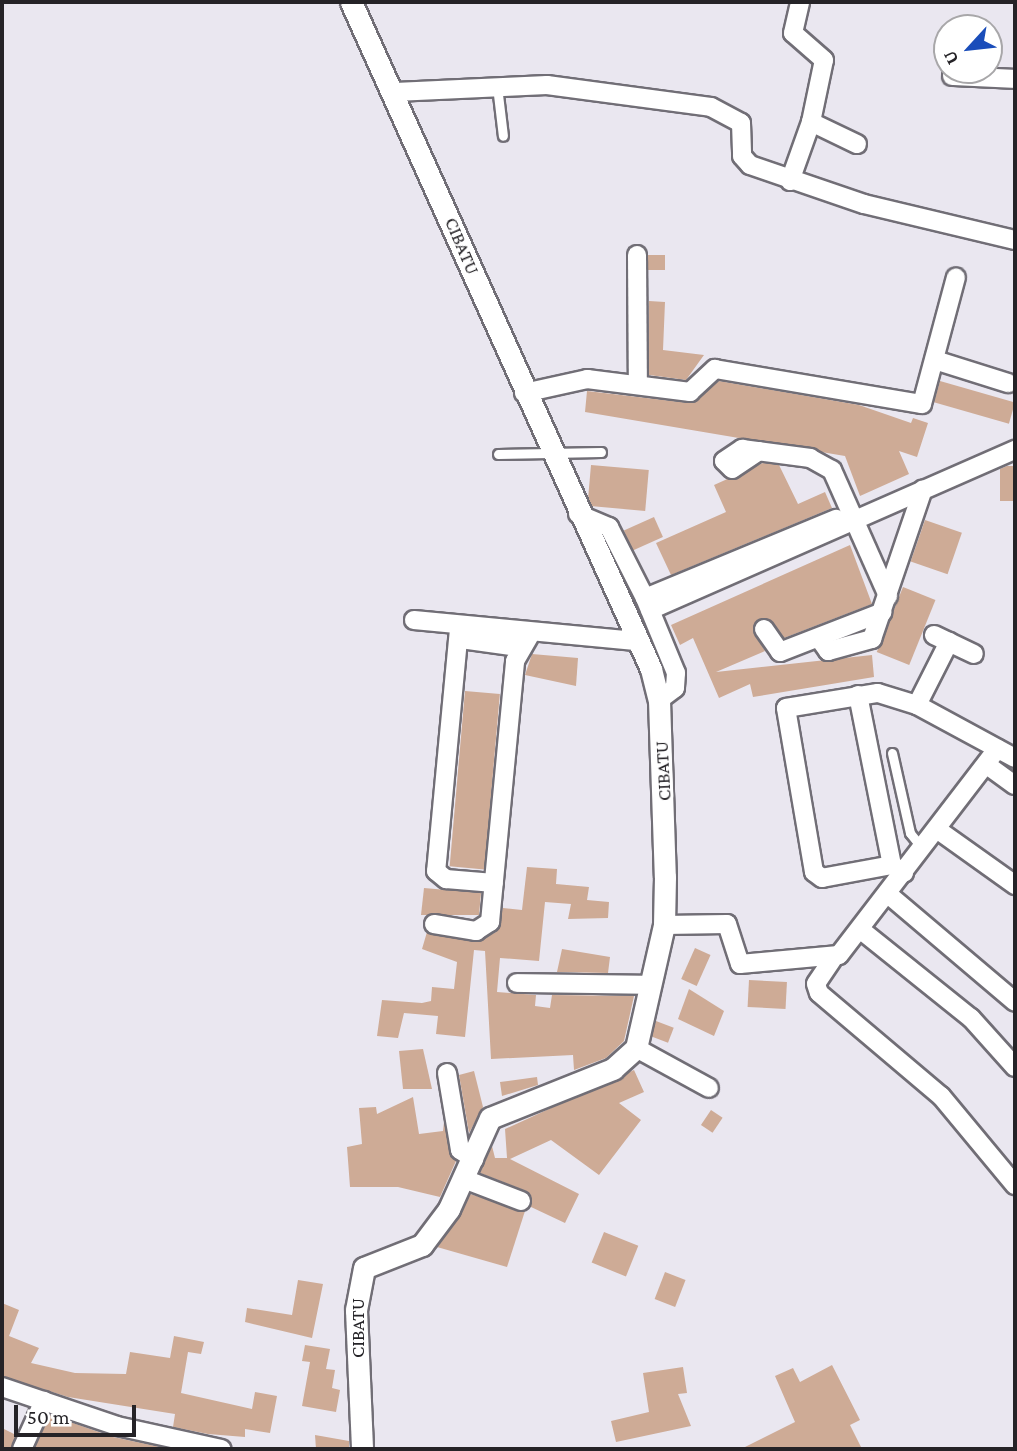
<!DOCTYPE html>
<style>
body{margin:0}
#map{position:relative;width:1017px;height:1451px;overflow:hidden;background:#eae7f0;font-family:"Crimson Pro",serif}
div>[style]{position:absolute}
.building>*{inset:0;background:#ceab96;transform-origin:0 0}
.roads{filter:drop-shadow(2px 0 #716e76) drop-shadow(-2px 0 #716e76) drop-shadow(0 2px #716e76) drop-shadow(0 -2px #716e76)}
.service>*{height:9px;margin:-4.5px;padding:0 4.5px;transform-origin:4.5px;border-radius:4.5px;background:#fff}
.minor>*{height:18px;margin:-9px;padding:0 9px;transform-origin:9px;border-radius:9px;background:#fff}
.tertiary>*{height:21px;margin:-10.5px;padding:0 10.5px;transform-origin:10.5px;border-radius:10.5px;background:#fff}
span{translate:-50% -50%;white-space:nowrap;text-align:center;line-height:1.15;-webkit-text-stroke:6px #fff;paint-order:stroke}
.street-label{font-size:19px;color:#252327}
.frame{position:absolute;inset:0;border:4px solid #252327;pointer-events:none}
.north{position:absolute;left:933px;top:14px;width:70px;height:70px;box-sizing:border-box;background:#fff;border:2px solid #a8a7a9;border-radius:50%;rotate:243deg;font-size:19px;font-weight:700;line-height:28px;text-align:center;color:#252327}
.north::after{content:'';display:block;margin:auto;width:24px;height:32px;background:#1a4dba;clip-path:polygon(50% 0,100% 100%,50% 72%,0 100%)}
.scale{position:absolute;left:14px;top:1405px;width:122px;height:32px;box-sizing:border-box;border:4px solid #252327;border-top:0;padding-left:9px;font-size:21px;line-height:24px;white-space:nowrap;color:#252327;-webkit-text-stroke:5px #fff;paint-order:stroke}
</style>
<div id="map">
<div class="building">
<div style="left:648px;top:255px;width:17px;height:15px"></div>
<div style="clip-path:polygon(649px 301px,665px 302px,663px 350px,704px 355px,686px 380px,649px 375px)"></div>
<div style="clip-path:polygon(719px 381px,859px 405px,911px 423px,913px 418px,928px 423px,917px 457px,899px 451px,909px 474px,860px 496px,845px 456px,585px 412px,587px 391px,689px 403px)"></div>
<div style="left:940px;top:381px;width:78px;height:22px;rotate:16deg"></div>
<div style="clip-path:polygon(763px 463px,779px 465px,798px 504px,825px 492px,832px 508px,671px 575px,656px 543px,726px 512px,714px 485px)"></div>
<div style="left:591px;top:465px;width:58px;height:41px;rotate:5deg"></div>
<div style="clip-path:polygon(1007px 466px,1015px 466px,1015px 501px,1000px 501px,1000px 469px)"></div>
<div style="left:654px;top:517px;width:22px;height:33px;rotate:66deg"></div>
<div style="left:925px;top:520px;width:39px;height:44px;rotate:19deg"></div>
<div style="clip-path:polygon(850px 545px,872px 604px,784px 638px,769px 619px,758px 619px,753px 631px,765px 651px,716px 672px,872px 655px,874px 677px,753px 697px,750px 684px,719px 698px,693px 638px,680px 645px,671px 625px)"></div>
<div style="left:903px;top:587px;width:35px;height:70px;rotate:22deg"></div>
<div style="clip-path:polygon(532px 654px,578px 658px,576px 686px,525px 675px)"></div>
<div style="left:465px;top:691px;width:35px;height:176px;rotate:5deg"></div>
<div style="clip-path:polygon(527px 867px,557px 869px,556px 884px,589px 887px,587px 900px,609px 902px,608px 918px,568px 919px,571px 904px,545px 902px,539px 961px,500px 958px,497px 992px,536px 995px,535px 1006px,550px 1008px,552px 995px,634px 996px,624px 1041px,606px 1058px,574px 1070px,573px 1055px,491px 1059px,485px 951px,474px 950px,465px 1037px,436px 1034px,438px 1016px,404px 1013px,398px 1038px,377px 1036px,382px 1000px,422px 1003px,431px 1001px,432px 987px,454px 989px,457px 962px,422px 949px,427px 932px,474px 942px,496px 932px,503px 908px,522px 910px)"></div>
<div style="clip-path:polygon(424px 888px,481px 893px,479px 915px,421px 915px)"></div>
<div style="left:695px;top:948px;width:17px;height:34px;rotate:24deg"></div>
<div style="clip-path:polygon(562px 949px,610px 957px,608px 973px,557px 972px)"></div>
<div style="left:749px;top:980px;width:38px;height:27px;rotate:3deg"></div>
<div style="clip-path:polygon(689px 989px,724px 1011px,714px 1036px,678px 1019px)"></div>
<div style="left:656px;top:1021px;width:19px;height:16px;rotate:21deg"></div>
<div style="clip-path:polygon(423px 1049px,432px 1089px,403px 1089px,399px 1051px)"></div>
<div style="clip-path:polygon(634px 1070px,644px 1092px,619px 1103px,641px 1120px,599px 1175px,551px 1140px,510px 1159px,579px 1194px,565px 1223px,531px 1207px,526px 1191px,480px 1173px,492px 1146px,495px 1158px,507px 1158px,505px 1129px)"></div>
<div style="clip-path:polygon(474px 1071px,483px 1107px,469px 1133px,459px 1075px)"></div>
<div style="clip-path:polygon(537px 1077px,538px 1085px,502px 1096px,500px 1082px)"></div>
<div style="clip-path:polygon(413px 1097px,419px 1134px,443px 1131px,444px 1122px,456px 1161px,440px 1197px,398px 1187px,350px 1187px,347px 1147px,362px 1144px,359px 1108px,376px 1107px,377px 1114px)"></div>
<div style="left:711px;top:1110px;width:14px;height:18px;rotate:34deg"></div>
<div style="clip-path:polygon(470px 1194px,525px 1211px,507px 1267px,437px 1247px)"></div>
<div style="left:604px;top:1232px;width:37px;height:33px;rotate:22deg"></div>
<div style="left:665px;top:1272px;width:22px;height:29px;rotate:21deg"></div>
<div style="clip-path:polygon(298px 1280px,323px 1284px,312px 1338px,245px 1322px,247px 1308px,292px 1315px)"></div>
<div style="clip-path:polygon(2px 1303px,19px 1310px,9px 1336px,39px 1348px,31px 1363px,75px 1373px,126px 1374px,130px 1352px,170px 1358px,174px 1336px,204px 1342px,201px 1354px,188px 1352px,181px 1393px,252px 1409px,255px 1392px,277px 1396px,270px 1433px,245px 1429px,245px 1437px,208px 1434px,173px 1427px,175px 1414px,68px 1397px,2px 1376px)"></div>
<div style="clip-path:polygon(305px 1345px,330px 1349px,326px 1369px,335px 1370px,332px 1388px,340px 1390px,336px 1412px,302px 1406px,310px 1362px,302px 1361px)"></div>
<div style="clip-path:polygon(832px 1365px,860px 1420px,850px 1425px,862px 1449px,741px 1449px,795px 1422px,775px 1376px,793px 1368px,800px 1382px)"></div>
<div style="clip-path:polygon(683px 1367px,687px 1393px,678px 1394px,691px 1426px,616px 1442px,611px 1421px,649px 1412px,643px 1373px)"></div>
<div style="clip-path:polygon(50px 1415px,113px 1437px,170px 1449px,34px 1449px)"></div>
<div style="clip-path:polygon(2px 1428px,16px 1435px,11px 1449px,2px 1449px)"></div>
<div style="clip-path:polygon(315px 1435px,349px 1441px,349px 1449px,316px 1449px)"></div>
</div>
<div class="roads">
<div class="service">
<div style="left:497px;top:86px;width:50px;rotate:83.2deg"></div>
<div style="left:498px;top:454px;width:103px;rotate:-1.1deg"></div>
<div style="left:892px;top:753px;width:82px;rotate:77.3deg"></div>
<div style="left:910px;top:833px;width:21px;rotate:51deg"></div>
</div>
<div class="minor">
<div style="left:952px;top:76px;width:63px;rotate:2.7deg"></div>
<div style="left:395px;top:92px;width:152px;rotate:-2.6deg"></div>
<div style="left:547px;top:85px;width:165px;rotate:7.6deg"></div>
<div style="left:711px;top:107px;width:34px;rotate:28deg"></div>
<div style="left:741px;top:123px;width:33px;rotate:88deg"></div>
<div style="left:742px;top:156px;width:12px;rotate:48deg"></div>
<div style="left:750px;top:165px;width:120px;rotate:18.9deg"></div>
<div style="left:864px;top:204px;width:155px;rotate:13.4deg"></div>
<div style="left:811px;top:122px;width:51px;rotate:25.6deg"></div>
<div style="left:790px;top:181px;width:63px;rotate:-70.4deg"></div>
<div style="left:811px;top:122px;width:63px;rotate:-78.2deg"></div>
<div style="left:824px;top:60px;width:41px;rotate:-138.9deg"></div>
<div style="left:793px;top:33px;width:32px;rotate:-77deg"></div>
<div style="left:637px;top:255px;width:128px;rotate:89.6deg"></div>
<div style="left:935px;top:360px;width:77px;rotate:17.5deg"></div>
<div style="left:524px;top:393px;width:65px;rotate:-12.5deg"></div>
<div style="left:587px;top:379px;width:104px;rotate:7.2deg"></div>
<div style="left:690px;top:392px;width:34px;rotate:-43deg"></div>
<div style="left:715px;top:369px;width:210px;rotate:9.6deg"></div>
<div style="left:922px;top:404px;width:131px;rotate:-75deg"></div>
<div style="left:759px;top:451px;width:32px;rotate:146deg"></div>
<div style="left:732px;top:469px;width:11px;rotate:-135deg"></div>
<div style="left:724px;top:461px;width:22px;rotate:-34deg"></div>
<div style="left:742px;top:449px;width:69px;rotate:7.5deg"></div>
<div style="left:810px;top:458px;width:25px;rotate:29deg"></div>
<div style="left:832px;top:470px;width:138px;rotate:66deg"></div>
<div style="left:578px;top:514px;width:34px;rotate:23deg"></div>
<div style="left:609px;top:527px;width:80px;rotate:63.1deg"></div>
<div style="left:645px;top:598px;width:81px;rotate:67.5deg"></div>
<div style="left:676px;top:673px;width:15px;rotate:94deg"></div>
<div style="left:675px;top:688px;width:20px;rotate:143deg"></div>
<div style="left:645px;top:598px;width:207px;rotate:-22.5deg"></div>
<div style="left:650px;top:610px;width:399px;rotate:-23.7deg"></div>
<div style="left:414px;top:620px;width:225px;rotate:5.4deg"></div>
<div style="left:459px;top:629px;width:243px;rotate:95.4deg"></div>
<div style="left:436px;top:871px;width:13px;rotate:39deg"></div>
<div style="left:446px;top:879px;width:48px;rotate:4.8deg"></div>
<div style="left:764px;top:629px;width:28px;rotate:55deg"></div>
<div style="left:780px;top:652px;width:110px;rotate:-21.2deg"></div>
<div style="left:934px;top:635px;width:44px;rotate:25.4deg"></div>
<div style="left:819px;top:638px;width:16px;rotate:55deg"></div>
<div style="left:828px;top:651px;width:46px;rotate:-15.3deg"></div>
<div style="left:872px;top:639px;width:158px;rotate:-71.2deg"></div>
<div style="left:461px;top:639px;width:58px;rotate:8deg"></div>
<div style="left:858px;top:695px;width:173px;rotate:78.7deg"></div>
<div style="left:917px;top:705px;width:71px;rotate:-63.1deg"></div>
<div style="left:987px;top:765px;width:34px;rotate:36deg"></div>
<div style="left:938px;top:830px;width:95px;rotate:35.5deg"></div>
<div style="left:904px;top:873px;width:14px;rotate:-146deg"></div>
<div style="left:892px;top:865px;width:71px;rotate:169.5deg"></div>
<div style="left:822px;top:878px;width:10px;rotate:-143deg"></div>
<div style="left:814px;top:872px;width:166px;rotate:-99.7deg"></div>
<div style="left:786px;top:708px;width:93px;rotate:-9.3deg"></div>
<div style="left:878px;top:693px;width:41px;rotate:17.1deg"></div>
<div style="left:917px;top:705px;width:111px;rotate:28.4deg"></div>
<div style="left:889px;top:895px;width:165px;rotate:40.3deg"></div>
<div style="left:434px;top:924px;width:43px;rotate:9.5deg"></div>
<div style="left:476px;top:931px;width:17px;rotate:-33deg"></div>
<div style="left:490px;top:922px;width:262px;rotate:-84.5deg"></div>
<div style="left:515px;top:661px;width:32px;rotate:-60deg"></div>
<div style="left:664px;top:925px;width:63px;rotate:-0.9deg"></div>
<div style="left:727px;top:924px;width:42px;rotate:72deg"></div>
<div style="left:740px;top:964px;width:99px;rotate:-5.2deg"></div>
<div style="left:839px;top:955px;width:260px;rotate:-52.5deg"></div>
<div style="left:861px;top:930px;width:141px;rotate:38.7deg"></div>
<div style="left:971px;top:1018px;width:66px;rotate:48.1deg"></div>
<div style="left:834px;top:957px;width:32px;rotate:124deg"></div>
<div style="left:816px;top:984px;width:9px;rotate:72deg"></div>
<div style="left:819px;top:993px;width:160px;rotate:40.2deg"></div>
<div style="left:941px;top:1096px;width:116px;rotate:50.3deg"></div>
<div style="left:517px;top:983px;width:135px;rotate:0.8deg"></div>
<div style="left:636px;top:1048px;width:83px;rotate:28.7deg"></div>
<div style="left:447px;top:1073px;width:78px;rotate:80.4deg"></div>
<div style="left:460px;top:1150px;width:17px;rotate:33deg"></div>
<div style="left:464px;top:1179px;width:61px;rotate:21.1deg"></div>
<div style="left:2px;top:1387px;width:121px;rotate:18.7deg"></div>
<div style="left:117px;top:1426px;width:107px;rotate:12.4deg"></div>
<div style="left:22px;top:1449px;width:53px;rotate:-65.4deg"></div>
</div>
<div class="tertiary">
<div style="left:351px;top:2px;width:731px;rotate:65.78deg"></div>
<div style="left:651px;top:669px;width:32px;rotate:76deg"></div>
<div style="left:659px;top:700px;width:177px;rotate:88.1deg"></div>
<div style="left:665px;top:877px;width:48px;rotate:91.2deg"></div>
<div style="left:664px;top:925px;width:126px;rotate:102.8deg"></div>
<div style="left:636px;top:1048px;width:31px;rotate:138deg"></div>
<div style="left:613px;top:1069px;width:132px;rotate:158.3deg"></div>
<div style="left:490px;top:1118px;width:100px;rotate:114.3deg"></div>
<div style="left:449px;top:1209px;width:45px;rotate:126.9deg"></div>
<div style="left:422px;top:1245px;width:62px;rotate:158.4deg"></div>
<div style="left:364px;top:1268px;width:43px;rotate:100.8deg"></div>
<div style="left:356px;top:1310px;width:139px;rotate:87.5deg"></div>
</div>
</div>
<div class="street-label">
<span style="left:462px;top:246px;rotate:67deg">CIBATU</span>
<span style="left:663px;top:771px;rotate:-93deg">CIBATU</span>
<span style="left:358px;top:1328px;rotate:-90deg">CIBATU</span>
</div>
<div class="frame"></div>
<div class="north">U</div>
<div class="scale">50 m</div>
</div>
